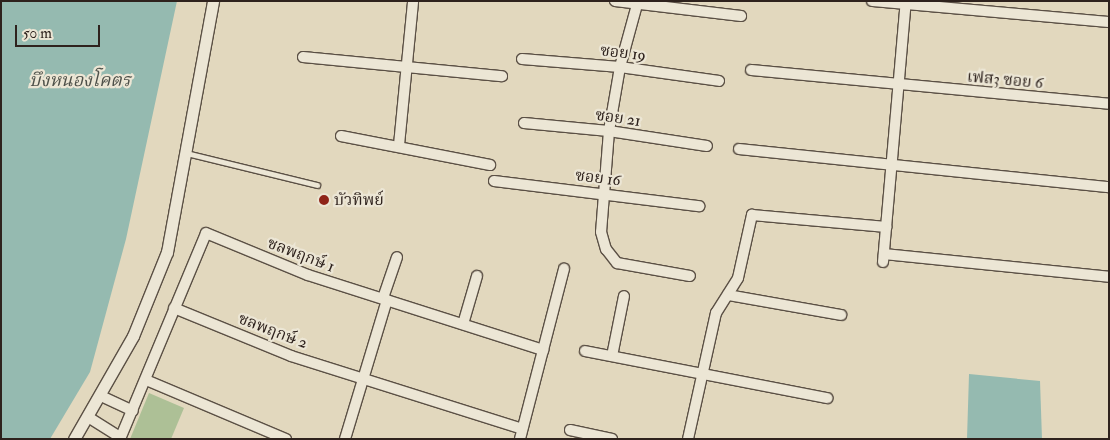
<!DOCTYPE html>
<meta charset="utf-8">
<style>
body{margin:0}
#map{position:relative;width:1110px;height:440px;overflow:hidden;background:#e2d8be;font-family:"IM FELL Double Pica","Noto Serif Thai",serif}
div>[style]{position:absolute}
.green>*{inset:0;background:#adc096}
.water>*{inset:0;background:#95bab0}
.roads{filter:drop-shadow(1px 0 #5b5045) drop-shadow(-1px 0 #5b5045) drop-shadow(0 1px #5b5045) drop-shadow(0 -1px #5b5045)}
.service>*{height:5px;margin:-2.5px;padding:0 2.5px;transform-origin:2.5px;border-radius:2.5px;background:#ece6d5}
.minor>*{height:10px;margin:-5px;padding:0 5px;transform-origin:5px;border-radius:5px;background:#ece6d5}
.tertiary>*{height:11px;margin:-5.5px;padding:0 5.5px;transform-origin:5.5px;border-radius:5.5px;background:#ece6d5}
.dots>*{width:14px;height:14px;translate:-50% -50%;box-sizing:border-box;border:2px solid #ece6d5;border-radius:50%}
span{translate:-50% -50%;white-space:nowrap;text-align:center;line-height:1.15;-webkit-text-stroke:4.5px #ece6d5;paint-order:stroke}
.street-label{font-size:16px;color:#2e221d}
.poi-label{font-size:16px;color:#2e221d}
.left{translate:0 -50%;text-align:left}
.water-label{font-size:18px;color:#4d5049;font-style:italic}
.frame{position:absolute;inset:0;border:2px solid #2e221d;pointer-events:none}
.scale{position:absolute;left:15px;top:25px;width:85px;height:22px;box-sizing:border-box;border:2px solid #2e221d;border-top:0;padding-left:6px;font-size:15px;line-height:18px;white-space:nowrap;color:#2e221d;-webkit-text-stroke:4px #ece6d5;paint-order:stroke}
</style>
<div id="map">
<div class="green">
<div style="clip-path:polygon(149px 393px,184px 408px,171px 439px,130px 439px)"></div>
</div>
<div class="water">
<div style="clip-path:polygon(1px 1px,177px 1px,126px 239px,90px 372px,50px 439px,1px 439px)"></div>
<div style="clip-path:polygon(969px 374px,1040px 381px,1042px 439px,967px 439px)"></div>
</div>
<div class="roads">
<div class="service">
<div style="left:186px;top:153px;width:135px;rotate:13.7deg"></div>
</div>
<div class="minor">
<div style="left:615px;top:1px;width:127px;rotate:6.8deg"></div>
<div style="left:638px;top:1px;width:68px;rotate:105.3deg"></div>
<div style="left:620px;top:67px;width:65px;rotate:99.8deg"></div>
<div style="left:609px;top:131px;width:101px;rotate:94.5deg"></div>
<div style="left:601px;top:232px;width:18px;rotate:74deg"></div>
<div style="left:606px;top:249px;width:18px;rotate:52deg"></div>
<div style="left:617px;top:263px;width:74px;rotate:10.1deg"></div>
<div style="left:872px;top:1px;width:238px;rotate:5.1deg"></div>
<div style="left:303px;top:57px;width:200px;rotate:5.5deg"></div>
<div style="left:522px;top:59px;width:98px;rotate:4.7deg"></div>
<div style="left:620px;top:67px;width:100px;rotate:8deg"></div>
<div style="left:751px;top:70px;width:360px;rotate:5.4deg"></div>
<div style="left:524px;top:123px;width:85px;rotate:5.4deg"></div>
<div style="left:609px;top:131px;width:99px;rotate:8.7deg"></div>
<div style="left:341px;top:136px;width:152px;rotate:11deg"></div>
<div style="left:399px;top:145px;width:145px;rotate:-84.4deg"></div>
<div style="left:739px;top:149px;width:372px;rotate:5.9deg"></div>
<div style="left:494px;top:181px;width:207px;rotate:7deg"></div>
<div style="left:884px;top:254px;width:226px;rotate:5.8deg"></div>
<div style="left:883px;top:262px;width:262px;rotate:-85deg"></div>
<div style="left:728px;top:295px;width:115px;rotate:10deg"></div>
<div style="left:383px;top:298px;width:43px;rotate:-71.1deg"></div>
<div style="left:174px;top:308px;width:126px;rotate:22.3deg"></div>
<div style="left:291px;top:356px;width:242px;rotate:17.5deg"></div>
<div style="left:463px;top:324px;width:50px;rotate:-73.7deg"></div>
<div style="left:585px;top:351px;width:247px;rotate:11deg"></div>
<div style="left:612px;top:356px;width:61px;rotate:-78.7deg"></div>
<div style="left:146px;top:380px;width:152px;rotate:22.9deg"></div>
<div style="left:101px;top:396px;width:35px;rotate:25deg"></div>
<div style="left:88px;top:417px;width:38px;rotate:32deg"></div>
<div style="left:570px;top:430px;width:43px;rotate:12.1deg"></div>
<div style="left:120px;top:439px;width:223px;rotate:-67.3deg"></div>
<div style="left:206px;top:233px;width:110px;rotate:22.4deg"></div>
<div style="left:308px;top:275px;width:247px;rotate:17.7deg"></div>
<div style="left:345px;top:439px;width:145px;rotate:-73.2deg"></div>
<div style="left:520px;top:439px;width:176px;rotate:-75.5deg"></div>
<div style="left:688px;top:439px;width:129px;rotate:-77.5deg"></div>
<div style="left:716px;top:313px;width:41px;rotate:-57.8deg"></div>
<div style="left:738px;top:278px;width:65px;rotate:-77.5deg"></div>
<div style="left:752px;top:215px;width:135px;rotate:5.1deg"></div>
</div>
<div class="tertiary">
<div style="left:74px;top:439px;width:119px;rotate:-60.2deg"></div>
<div style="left:133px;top:336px;width:91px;rotate:-68deg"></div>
<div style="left:167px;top:252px;width:255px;rotate:-79.6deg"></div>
</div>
</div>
<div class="dots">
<div style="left:324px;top:200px;background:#8f2418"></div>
</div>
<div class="street-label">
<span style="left:623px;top:53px;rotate:7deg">ซอย 19</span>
<span style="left:1005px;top:80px;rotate:5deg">เฟส3 ซอย 6</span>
<span style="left:618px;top:118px;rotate:8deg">ซอย 21</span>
<span style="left:598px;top:178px;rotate:7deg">ซอย 16</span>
<span style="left:301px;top:255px;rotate:21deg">ชลพฤกษ์ 1</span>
<span style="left:273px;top:331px;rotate:21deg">ชลพฤกษ์ 2</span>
</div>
<div class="poi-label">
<span class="left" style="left:334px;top:200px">บัวทิพย์</span>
</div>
<div class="water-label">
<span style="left:80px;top:81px">บึงหนองโคตร</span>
</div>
<div class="frame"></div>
<div class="scale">50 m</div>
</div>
